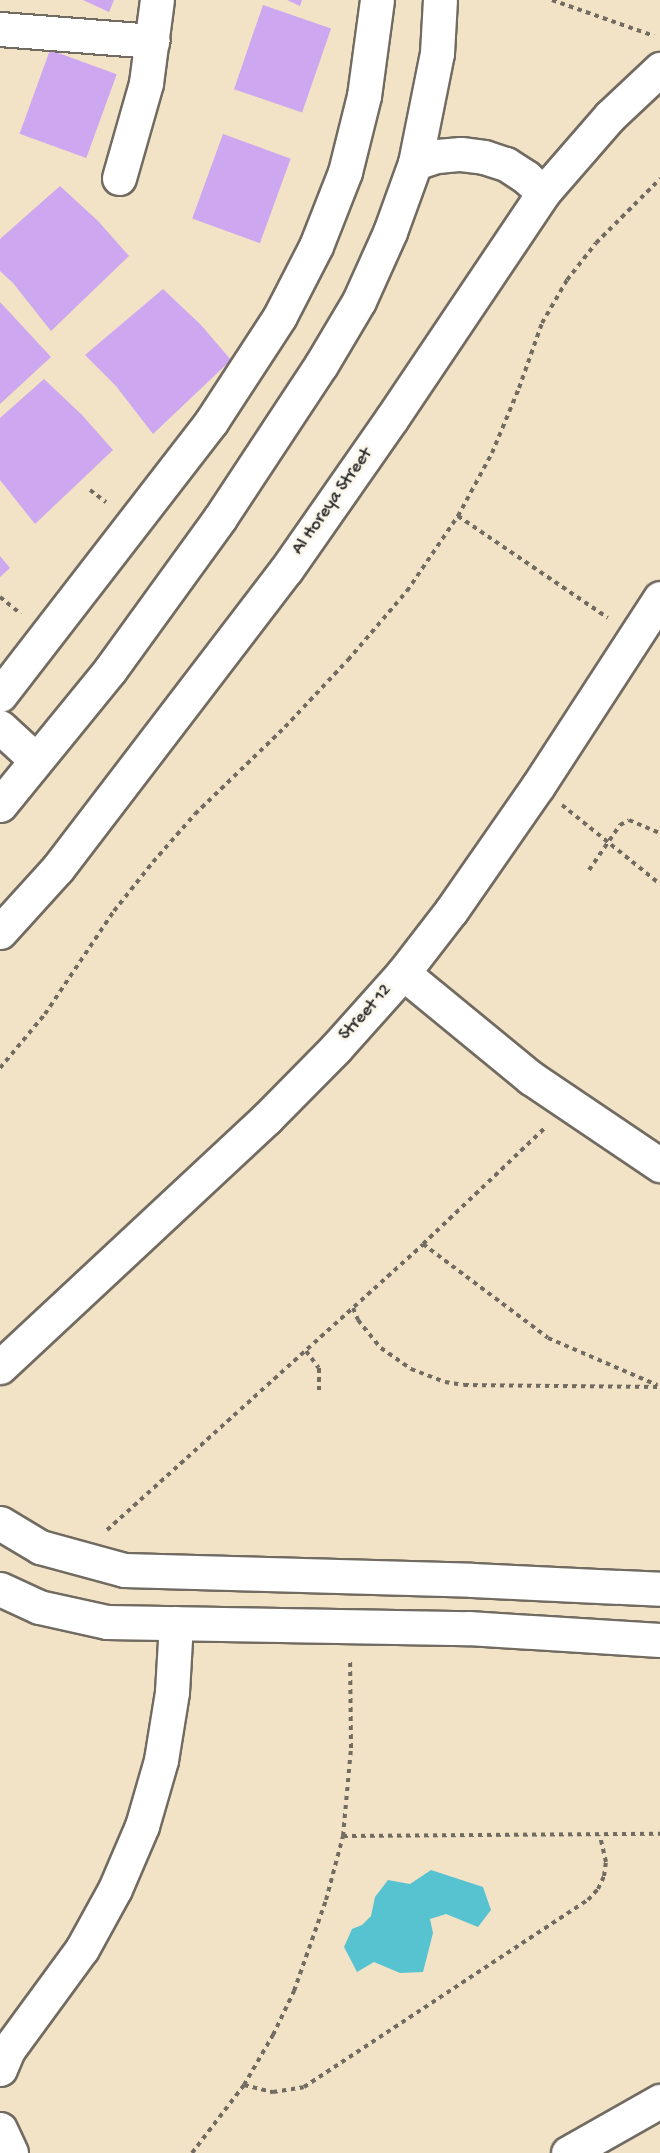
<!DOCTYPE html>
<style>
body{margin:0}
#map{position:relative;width:660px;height:2153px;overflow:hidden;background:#f2e2c6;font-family:"Gochi Hand",sans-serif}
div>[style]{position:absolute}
.water>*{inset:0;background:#57c3d1}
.building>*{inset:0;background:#cda7ef;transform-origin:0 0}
.path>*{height:4px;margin-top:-2px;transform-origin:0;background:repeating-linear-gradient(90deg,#716b61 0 4.5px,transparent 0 9px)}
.roads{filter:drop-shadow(2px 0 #716b61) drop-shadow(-2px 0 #716b61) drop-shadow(0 2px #716b61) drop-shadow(0 -2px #716b61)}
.minor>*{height:33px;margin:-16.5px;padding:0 16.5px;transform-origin:16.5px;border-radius:16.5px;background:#fff}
.major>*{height:33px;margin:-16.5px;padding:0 16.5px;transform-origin:16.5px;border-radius:16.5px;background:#fff}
span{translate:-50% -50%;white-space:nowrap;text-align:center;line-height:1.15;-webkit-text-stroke:6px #fbf7ec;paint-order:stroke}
.street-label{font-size:18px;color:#2b2b2b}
</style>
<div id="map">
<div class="water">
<div style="clip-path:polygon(431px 1870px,483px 1887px,491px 1910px,478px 1927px,446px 1914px,430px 1919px,433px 1933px,423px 1972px,400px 1973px,374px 1962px,357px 1972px,344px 1947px,352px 1929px,362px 1925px,371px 1916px,375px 1897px,388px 1880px,410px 1884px)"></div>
</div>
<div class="building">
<div style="clip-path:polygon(83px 0,114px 0,109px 12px)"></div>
<div style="clip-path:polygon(287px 0,302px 0,300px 6px)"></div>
<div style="left:263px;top:5px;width:72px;height:89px;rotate:19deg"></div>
<div style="left:50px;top:50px;width:71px;height:89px;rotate:20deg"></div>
<div style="left:223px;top:134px;width:72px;height:90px;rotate:20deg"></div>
<div style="clip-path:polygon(60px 186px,98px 221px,129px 256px,51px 331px,13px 283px,0 271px,0 239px)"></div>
<div style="clip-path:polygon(163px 289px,201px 325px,231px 360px,153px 434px,116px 386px,85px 355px)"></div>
<div style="clip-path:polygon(0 302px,51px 357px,0 404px)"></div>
<div style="clip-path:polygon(44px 379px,82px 415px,113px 450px,35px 524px,0 480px,0 418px)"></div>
<div style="clip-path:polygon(0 556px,10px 568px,0 577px)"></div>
</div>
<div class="path">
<div style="left:552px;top:0;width:108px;rotate:19.4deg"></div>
<div style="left:90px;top:490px;width:20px;rotate:37deg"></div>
<div style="left:458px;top:516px;width:181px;rotate:34.2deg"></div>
<div style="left:0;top:597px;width:27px;rotate:39deg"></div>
<div style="left:562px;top:805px;width:126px;rotate:38.9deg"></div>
<div style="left:589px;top:870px;width:55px;rotate:-55.4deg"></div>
<div style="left:620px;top:825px;width:10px;rotate:-29deg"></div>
<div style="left:629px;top:820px;width:34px;rotate:23deg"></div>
<div style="left:0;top:1068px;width:70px;rotate:-50.2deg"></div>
<div style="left:45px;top:1014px;width:124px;rotate:-56.2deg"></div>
<div style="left:114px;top:911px;width:63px;rotate:-51.5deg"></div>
<div style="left:153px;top:862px;width:64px;rotate:-48.8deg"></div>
<div style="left:195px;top:814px;width:125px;rotate:-44deg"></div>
<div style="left:285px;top:727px;width:92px;rotate:-46.8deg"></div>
<div style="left:348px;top:660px;width:91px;rotate:-49.5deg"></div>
<div style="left:407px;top:591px;width:91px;rotate:-55.8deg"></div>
<div style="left:458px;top:516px;width:72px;rotate:-61.6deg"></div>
<div style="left:492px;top:453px;width:70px;rotate:-67.4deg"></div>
<div style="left:519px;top:388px;width:69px;rotate:-70.5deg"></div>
<div style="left:542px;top:323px;width:50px;rotate:-59.8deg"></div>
<div style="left:567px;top:280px;width:47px;rotate:-51.9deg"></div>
<div style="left:596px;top:243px;width:91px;rotate:-45deg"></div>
<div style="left:423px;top:1244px;width:156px;rotate:36.9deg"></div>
<div style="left:548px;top:1338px;width:119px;rotate:23.3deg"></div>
<div style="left:353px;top:1308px;width:13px;rotate:67deg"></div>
<div style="left:358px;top:1320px;width:36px;rotate:51deg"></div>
<div style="left:381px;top:1348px;width:37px;rotate:35deg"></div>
<div style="left:411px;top:1369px;width:36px;rotate:21deg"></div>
<div style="left:445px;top:1382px;width:19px;rotate:9deg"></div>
<div style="left:464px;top:1385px;width:196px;rotate:0.6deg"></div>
<div style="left:306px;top:1351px;width:21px;rotate:53deg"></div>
<div style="left:319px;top:1368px;width:22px;rotate:90deg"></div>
<div style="left:107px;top:1530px;width:426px;rotate:-42.1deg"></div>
<div style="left:423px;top:1244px;width:170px;rotate:-43.6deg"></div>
<div style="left:343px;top:1836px;width:317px;rotate:-0.4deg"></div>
<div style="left:244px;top:2085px;width:30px;rotate:14deg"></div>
<div style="left:273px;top:2092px;width:31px;rotate:-9deg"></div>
<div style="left:304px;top:2087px;width:340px;rotate:-33.4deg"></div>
<div style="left:588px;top:1900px;width:15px;rotate:-48deg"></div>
<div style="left:598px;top:1889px;width:14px;rotate:-65deg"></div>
<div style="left:604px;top:1876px;width:14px;rotate:-82deg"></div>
<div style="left:606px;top:1862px;width:27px;rotate:-103deg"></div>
<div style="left:192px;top:2153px;width:86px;rotate:-52.6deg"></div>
<div style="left:244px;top:2085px;width:58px;rotate:-59.9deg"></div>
<div style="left:273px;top:2035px;width:49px;rotate:-64.5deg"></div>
<div style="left:294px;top:1991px;width:96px;rotate:-70.6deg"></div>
<div style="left:326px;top:1900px;width:66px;rotate:-75.1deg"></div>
<div style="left:343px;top:1836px;width:88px;rotate:-84.8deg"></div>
<div style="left:351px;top:1748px;width:90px;rotate:-90.6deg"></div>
</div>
<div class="roads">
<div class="minor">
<div style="left:0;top:29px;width:153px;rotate:4.5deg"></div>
<div style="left:119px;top:178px;width:99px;rotate:-74.1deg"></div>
<div style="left:146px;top:83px;width:84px;rotate:-82.5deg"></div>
<div style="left:0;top:695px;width:345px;rotate:-52.3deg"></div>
<div style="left:211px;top:422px;width:126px;rotate:-56.9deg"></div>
<div style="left:280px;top:316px;width:79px;rotate:-62.8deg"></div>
<div style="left:316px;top:246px;width:79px;rotate:-68.6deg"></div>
<div style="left:345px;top:172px;width:78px;rotate:-76deg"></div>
<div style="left:364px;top:96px;width:97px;rotate:-82.3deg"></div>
<div style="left:0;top:727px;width:49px;rotate:42.5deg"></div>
<div style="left:403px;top:973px;width:166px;rotate:39.4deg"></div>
<div style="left:531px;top:1078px;width:156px;rotate:34deg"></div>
<div style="left:0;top:1367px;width:364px;rotate:-43deg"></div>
<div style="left:266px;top:1119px;width:100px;rotate:-45.4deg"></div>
<div style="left:336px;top:1048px;width:101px;rotate:-48.2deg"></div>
<div style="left:403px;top:973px;width:78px;rotate:-52.3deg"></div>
<div style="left:451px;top:911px;width:152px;rotate:-55.2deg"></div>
<div style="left:538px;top:786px;width:224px;rotate:-57deg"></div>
<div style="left:0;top:1523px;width:47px;rotate:31deg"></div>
<div style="left:40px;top:1547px;width:87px;rotate:15.3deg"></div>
<div style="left:124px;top:1570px;width:348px;rotate:1.6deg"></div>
<div style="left:472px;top:1580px;width:188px;rotate:2.7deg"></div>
<div style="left:0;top:1589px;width:43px;rotate:24.8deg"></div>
<div style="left:39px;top:1607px;width:70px;rotate:12.4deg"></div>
<div style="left:107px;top:1622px;width:361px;rotate:1deg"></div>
<div style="left:468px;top:1628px;width:192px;rotate:3.6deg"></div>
<div style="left:0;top:2069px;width:21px;rotate:-67deg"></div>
<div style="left:8px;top:2050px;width:125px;rotate:-53.8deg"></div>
<div style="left:82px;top:1949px;width:68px;rotate:-61.2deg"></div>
<div style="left:115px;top:1889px;width:69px;rotate:-66.8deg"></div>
<div style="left:142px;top:1826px;width:69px;rotate:-73.9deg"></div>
<div style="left:161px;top:1760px;width:69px;rotate:-80.8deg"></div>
<div style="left:172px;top:1692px;width:69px;rotate:-86.7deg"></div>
<div style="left:0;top:2129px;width:26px;rotate:65deg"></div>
<div style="left:568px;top:2153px;width:106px;rotate:-29.5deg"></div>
</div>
<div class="major">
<div style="left:415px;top:163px;width:23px;rotate:-18deg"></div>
<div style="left:437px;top:156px;width:24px;rotate:-5deg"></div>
<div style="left:461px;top:154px;width:23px;rotate:7deg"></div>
<div style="left:484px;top:157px;width:23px;rotate:18deg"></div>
<div style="left:506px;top:164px;width:24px;rotate:33deg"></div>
<div style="left:526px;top:177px;width:23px;rotate:43deg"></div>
<div style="left:0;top:805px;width:174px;rotate:-50.8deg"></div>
<div style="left:110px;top:670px;width:188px;rotate:-54.1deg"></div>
<div style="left:220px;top:518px;width:183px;rotate:-56.6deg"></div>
<div style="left:321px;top:365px;width:74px;rotate:-59.3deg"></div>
<div style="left:359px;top:301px;width:76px;rotate:-65.8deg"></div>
<div style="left:390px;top:232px;width:73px;rotate:-70.1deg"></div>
<div style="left:415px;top:163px;width:112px;rotate:-78.7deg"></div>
<div style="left:437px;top:53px;width:53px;rotate:-86.8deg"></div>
<div style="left:0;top:932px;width:86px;rotate:-47.8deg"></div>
<div style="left:58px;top:868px;width:375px;rotate:-52.6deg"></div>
<div style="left:286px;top:570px;width:185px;rotate:-55.1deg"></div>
<div style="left:392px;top:418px;width:271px;rotate:-56.1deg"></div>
<div style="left:543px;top:193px;width:102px;rotate:-49deg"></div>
<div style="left:610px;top:116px;width:69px;rotate:-43.2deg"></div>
</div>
</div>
<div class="street-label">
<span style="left:333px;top:502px;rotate:-55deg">Al Horeya Street</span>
<span style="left:366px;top:1013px;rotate:-48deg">Street 12</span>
</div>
</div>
